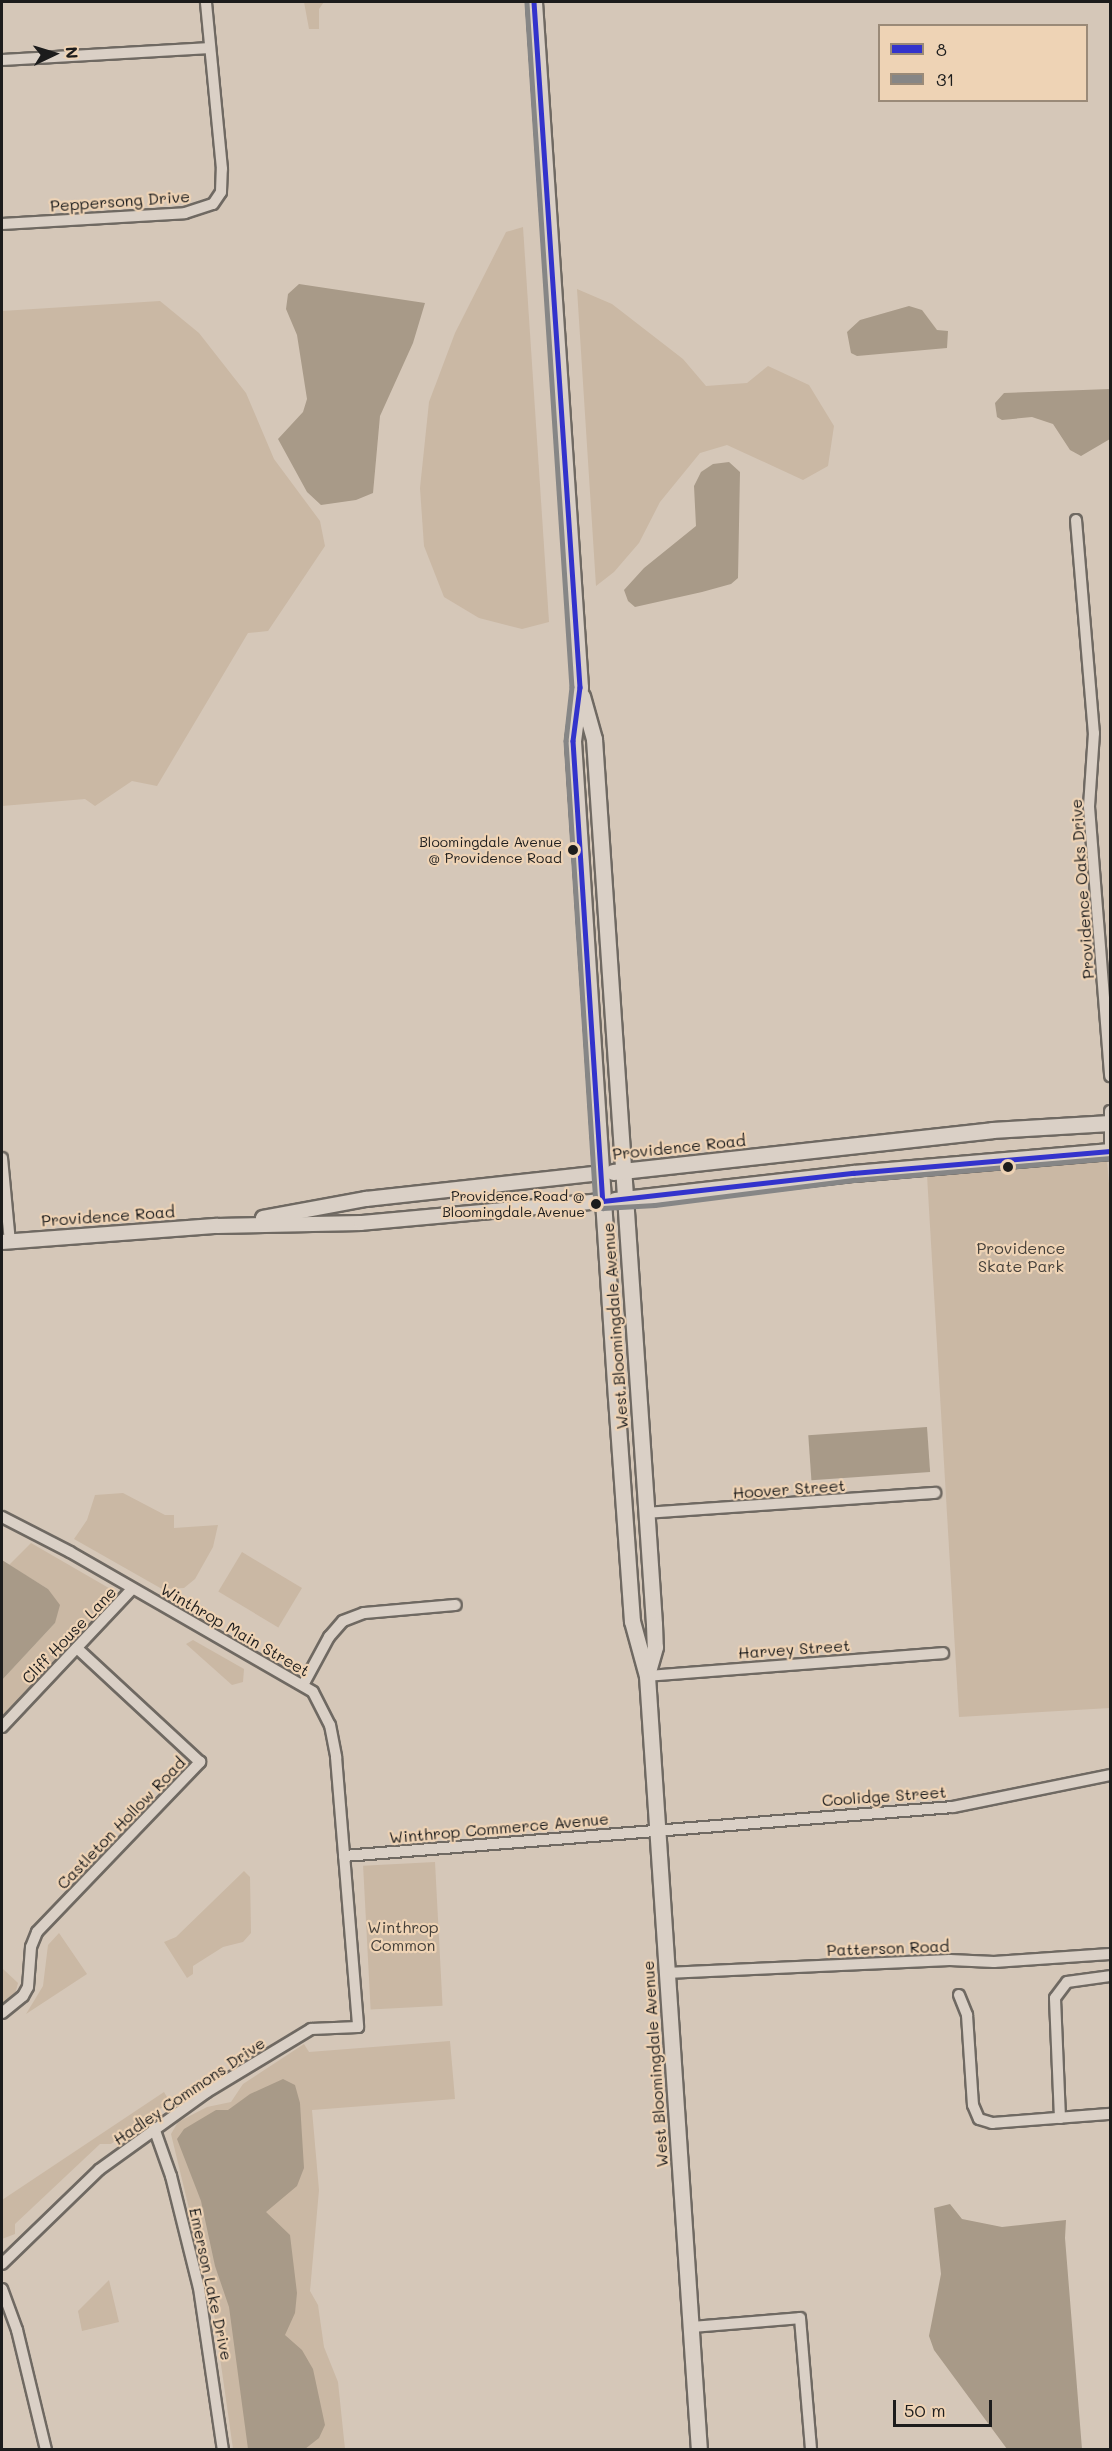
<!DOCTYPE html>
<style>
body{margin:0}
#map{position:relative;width:1112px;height:2451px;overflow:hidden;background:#d5c7b8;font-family:Mali,sans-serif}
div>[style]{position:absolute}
.green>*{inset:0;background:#cab8a4;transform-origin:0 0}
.water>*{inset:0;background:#a89a88;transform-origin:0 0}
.roads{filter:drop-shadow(2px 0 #6f6962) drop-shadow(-2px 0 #6f6962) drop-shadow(0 2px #6f6962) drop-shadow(0 -2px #6f6962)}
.minor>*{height:10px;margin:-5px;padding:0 5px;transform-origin:5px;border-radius:5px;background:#dad0c6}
.tertiary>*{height:14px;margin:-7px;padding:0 7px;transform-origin:7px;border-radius:7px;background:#dad0c6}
.secondary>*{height:15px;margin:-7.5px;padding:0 7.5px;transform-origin:7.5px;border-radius:7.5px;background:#dad0c6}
.bus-1>*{height:4.5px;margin:-2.25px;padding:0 2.25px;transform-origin:2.25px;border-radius:2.25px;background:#33c}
.bus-2>*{height:4.5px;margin:-2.25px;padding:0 2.25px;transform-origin:2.25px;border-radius:2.25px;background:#868686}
.dots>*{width:16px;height:16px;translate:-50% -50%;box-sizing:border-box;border:3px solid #eed3b5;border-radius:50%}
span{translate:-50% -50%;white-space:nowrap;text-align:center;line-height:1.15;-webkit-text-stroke:4.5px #eed3b5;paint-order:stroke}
.bus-label{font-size:14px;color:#1c1c1c}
.right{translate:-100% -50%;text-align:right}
.street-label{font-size:16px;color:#1c1c1c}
.park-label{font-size:16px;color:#45403a}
.frame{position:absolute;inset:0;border:3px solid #1c1c1c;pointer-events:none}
.legend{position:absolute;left:878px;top:24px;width:210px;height:78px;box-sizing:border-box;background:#eed3b5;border:2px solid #9a8a78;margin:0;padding:8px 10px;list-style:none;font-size:18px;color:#1c1c1c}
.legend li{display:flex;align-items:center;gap:12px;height:30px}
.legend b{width:30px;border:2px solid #9a8a78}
.north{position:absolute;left:24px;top:24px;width:60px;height:60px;-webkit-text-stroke:4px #eed3b5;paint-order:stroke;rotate:86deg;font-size:16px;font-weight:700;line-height:24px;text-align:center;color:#1c1c1c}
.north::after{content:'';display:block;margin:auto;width:21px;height:27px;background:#1c1c1c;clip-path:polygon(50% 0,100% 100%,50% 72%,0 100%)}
.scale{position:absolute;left:893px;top:2400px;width:99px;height:27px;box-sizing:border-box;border:3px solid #1c1c1c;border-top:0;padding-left:8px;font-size:18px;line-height:21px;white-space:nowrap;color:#1c1c1c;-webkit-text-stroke:4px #eed3b5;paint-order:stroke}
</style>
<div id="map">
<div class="green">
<div style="clip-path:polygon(304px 2px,324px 2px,319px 9px,319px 29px,309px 29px)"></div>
<div style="clip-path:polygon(523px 227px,549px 622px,522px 629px,479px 618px,444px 597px,424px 546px,420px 488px,429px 402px,455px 333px,506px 232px)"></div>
<div style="clip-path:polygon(577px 289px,612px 304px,683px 359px,706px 386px,747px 383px,768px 366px,809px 385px,834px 426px,828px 466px,803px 480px,727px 445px,700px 453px,660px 502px,639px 543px,614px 572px,596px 586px)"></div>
<div style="clip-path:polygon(160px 301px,199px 333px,246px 393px,274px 459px,320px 521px,325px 546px,268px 631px,248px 633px,157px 786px,132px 781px,95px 806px,85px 799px,2px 806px,2px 311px)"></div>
<div style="clip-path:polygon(1107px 1160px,1110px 1196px,1110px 1708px,959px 1717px,927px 1175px)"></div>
<div style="clip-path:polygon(123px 1493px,165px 1515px,174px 1515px,174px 1528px,218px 1525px,213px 1547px,195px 1579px,184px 1588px,162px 1589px,74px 1539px,87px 1520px,95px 1495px)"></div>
<div style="clip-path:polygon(31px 1543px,114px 1591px,114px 1599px,2px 1716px,2px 1680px,55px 1623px,48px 1589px,9px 1565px)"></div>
<div style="left:242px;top:1552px;width:70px;height:46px;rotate:31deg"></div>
<div style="clip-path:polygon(193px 1640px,244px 1669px,243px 1682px,232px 1685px,186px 1644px)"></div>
<div style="left:435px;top:1862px;width:144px;height:72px;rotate:87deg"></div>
<div style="clip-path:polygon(244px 1871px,250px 1877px,251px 1933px,243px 1942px,223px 1947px,193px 1966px,193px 1974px,187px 1978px,164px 1942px,176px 1937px)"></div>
<div style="clip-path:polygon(59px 1933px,87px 1974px,26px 2014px,43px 1986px,48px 1945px)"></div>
<div style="clip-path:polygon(2px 1968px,18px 1983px,15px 1995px,2px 2005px)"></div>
<div style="clip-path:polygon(450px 2041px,455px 2099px,312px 2110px,319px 2190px,310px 2291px,318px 2305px,324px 2347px,338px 2382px,345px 2449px,233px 2449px,213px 2308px,171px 2134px,178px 2122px,207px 2107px,231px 2102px,243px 2084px,304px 2044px,309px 2052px)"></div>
<div style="clip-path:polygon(164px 2092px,170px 2102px,111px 2144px,100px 2144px,15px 2224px,15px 2234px,2px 2239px,2px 2200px)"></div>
<div style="clip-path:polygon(109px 2280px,119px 2322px,82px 2331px,78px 2311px)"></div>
</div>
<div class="water">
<div style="clip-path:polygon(299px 284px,425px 303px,413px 343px,380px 416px,373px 493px,356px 500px,321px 505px,307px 492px,278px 439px,303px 412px,307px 399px,297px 335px,286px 309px,288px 294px)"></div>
<div style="clip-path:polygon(909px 306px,922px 310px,937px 330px,948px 331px,947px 348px,857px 356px,851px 353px,847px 332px,860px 320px)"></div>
<div style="clip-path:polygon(1110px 389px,1110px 439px,1081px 456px,1070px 450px,1053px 424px,1032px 417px,1002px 420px,997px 417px,995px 403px,1004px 393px)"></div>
<div style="clip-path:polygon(729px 462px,740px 472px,738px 578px,731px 584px,702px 592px,635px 607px,628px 601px,624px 590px,644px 568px,696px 526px,694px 486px,701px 472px,713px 464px)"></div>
<div style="left:927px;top:1427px;width:45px;height:119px;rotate:86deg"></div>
<div style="clip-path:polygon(2px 1560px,48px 1589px,60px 1605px,55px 1623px,2px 1680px)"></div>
<div style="clip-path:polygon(283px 2079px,295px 2085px,300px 2103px,304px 2168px,297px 2186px,266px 2212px,290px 2235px,297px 2293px,295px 2313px,285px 2335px,302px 2350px,313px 2369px,325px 2425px,319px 2438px,305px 2449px,248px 2449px,229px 2307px,215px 2266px,201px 2201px,177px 2139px,184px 2129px,216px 2110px,228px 2110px,250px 2094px)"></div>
<div style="clip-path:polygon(950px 2204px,962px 2219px,1002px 2227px,1066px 2220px,1065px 2238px,1082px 2449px,1007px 2449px,934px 2350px,929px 2336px,941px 2274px,934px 2208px)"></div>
</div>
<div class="roads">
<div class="minor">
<div style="left:2px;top:60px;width:208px;rotate:-3.3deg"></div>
<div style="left:2px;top:224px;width:183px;rotate:-3.4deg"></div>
<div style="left:185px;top:213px;width:29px;rotate:-18deg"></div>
<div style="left:213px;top:204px;width:14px;rotate:-56deg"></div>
<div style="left:221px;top:192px;width:23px;rotate:-88deg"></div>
<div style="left:222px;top:169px;width:168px;rotate:-95.5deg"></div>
<div style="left:1076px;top:520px;width:214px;rotate:85.2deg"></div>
<div style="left:1094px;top:733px;width:74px;rotate:93.9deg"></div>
<div style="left:1089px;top:807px;width:270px;rotate:85.5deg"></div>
<div style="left:1110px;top:1151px;width:40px;rotate:-90deg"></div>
<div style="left:2px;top:1158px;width:84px;rotate:84.6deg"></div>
<div style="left:646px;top:1513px;width:290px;rotate:-4deg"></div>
<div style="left:2px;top:1517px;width:76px;rotate:27.2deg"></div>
<div style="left:70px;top:1552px;width:280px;rotate:29.9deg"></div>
<div style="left:313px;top:1692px;width:37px;rotate:63deg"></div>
<div style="left:330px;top:1725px;width:33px;rotate:79deg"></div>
<div style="left:336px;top:1757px;width:271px;rotate:85.3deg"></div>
<div style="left:358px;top:2027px;width:47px;rotate:177.6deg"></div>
<div style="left:311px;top:2029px;width:122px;rotate:148.8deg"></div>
<div style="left:207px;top:2092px;width:133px;rotate:144.2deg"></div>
<div style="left:99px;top:2170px;width:135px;rotate:135.9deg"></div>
<div style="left:647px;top:1676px;width:297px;rotate:-4.4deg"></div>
<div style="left:303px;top:1685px;width:55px;rotate:-61.6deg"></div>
<div style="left:329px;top:1637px;width:21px;rotate:-49deg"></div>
<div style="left:343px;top:1621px;width:22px;rotate:-21deg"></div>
<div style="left:364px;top:1613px;width:92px;rotate:-5deg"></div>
<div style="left:2px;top:1727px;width:190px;rotate:-46.7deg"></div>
<div style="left:344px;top:1856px;width:611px;rotate:-4.6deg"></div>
<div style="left:953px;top:1807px;width:160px;rotate:-11.5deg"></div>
<div style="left:666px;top:1973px;width:284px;rotate:-2.6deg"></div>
<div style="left:950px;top:1960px;width:44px;rotate:2.6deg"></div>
<div style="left:994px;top:1962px;width:116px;rotate:-3.9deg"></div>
<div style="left:959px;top:1995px;width:22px;rotate:68deg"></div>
<div style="left:967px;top:2015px;width:90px;rotate:86.2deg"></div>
<div style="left:973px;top:2105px;width:15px;rotate:67deg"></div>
<div style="left:979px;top:2119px;width:14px;rotate:17deg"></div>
<div style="left:992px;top:2123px;width:118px;rotate:-4.4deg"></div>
<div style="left:2px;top:2013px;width:27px;rotate:-39deg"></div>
<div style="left:23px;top:1996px;width:10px;rotate:-61deg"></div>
<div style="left:28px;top:1987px;width:40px;rotate:-85.7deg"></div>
<div style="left:31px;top:1947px;width:16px;rotate:-68deg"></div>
<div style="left:37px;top:1932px;width:236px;rotate:-46.2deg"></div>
<div style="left:200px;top:1762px;width:168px;rotate:-137.2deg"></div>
<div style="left:1060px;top:2118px;width:120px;rotate:-92.4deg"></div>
<div style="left:1055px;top:1998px;width:20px;rotate:-53deg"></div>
<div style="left:1067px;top:1982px;width:43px;rotate:-7.9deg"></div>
<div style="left:154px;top:2128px;width:51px;rotate:70.5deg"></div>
<div style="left:171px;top:2176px;width:115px;rotate:76deg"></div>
<div style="left:199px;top:2288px;width:164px;rotate:81.6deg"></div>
<div style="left:2px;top:2289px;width:44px;rotate:69.9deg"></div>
<div style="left:17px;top:2330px;width:123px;rotate:76.4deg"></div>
<div style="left:691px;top:2327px;width:109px;rotate:-4.7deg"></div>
<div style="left:800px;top:2318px;width:132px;rotate:85.2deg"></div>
</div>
<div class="tertiary">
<div style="left:263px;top:1218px;width:105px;rotate:-10.5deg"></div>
<div style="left:366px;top:1199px;width:236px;rotate:-6.3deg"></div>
<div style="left:2px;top:1242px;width:216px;rotate:-4.3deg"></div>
<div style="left:217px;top:1226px;width:144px;rotate:-1.2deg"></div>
<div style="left:361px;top:1223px;width:243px;rotate:-5.2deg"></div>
</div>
<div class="secondary">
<div style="left:534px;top:2px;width:687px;rotate:86.16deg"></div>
<div style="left:580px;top:687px;width:54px;rotate:97.4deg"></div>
<div style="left:573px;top:741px;width:658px;rotate:86.26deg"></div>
<div style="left:616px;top:1398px;width:224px;rotate:85.9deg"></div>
<div style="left:632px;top:1621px;width:57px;rotate:74.7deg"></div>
<div style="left:647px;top:1676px;width:776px;rotate:86.16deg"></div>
<div style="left:582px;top:696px;width:45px;rotate:74.4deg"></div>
<div style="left:594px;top:739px;width:887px;rotate:86.12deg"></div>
<div style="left:654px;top:1624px;width:23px;rotate:88deg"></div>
<div style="left:655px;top:1647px;width:29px;rotate:106deg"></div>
<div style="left:613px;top:1172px;width:381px;rotate:-6.3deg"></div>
<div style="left:992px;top:1130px;width:118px;rotate:-3.4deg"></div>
<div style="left:615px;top:1200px;width:240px;rotate:-6.5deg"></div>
<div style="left:853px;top:1173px;width:258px;rotate:-4.9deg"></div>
</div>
</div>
<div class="bus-1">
<div style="left:534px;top:2px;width:687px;rotate:86.16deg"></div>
<div style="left:580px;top:687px;width:54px;rotate:97.4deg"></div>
<div style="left:573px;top:741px;width:461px;rotate:86.3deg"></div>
<div style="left:603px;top:1201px;width:252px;rotate:-6.4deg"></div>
<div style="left:853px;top:1173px;width:258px;rotate:-4.9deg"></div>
</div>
<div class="bus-2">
<div style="left:527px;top:3px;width:685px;rotate:86.24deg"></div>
<div style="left:572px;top:687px;width:54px;rotate:96.3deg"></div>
<div style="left:566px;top:741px;width:464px;rotate:86.3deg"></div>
<div style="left:596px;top:1204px;width:8px;rotate:30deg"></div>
<div style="left:603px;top:1208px;width:52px;rotate:-3.3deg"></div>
<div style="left:655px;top:1205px;width:201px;rotate:-7.2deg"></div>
<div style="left:854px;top:1180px;width:257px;rotate:-4.9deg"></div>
</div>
<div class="dots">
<div style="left:573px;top:850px;background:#1c1c1c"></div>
<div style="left:1008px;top:1167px;background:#1c1c1c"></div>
<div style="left:596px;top:1204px;background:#1c1c1c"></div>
</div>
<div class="bus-label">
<span class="right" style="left:562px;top:850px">Bloomingdale Avenue<br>@ Providence Road</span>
<span class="right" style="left:585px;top:1204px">Providence Road @<br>Bloomingdale Avenue</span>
</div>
<div class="street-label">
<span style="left:120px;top:201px;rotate:-4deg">Peppersong Drive</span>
<span style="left:1082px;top:889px;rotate:-94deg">Providence Oaks Drive</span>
<span style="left:679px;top:1147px;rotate:-6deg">Providence Road</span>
<span style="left:108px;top:1216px;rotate:-4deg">Providence Road</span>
<span style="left:615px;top:1326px;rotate:-94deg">West Bloomingdale Avenue</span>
<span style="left:789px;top:1489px;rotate:-4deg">Hoover Street</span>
<span style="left:235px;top:1630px;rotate:30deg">Winthrop Main Street</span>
<span style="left:69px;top:1635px;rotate:-46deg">Cliff House Lane</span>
<span style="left:794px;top:1649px;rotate:-4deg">Harvey Street</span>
<span style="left:884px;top:1796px;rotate:-4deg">Coolidge Street</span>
<span style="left:121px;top:1823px;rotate:-46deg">Castleton Hollow Road</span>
<span style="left:499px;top:1828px;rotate:-5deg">Winthrop Commerce Avenue</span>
<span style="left:888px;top:1948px;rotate:-2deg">Patterson Road</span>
<span style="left:655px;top:2064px;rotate:-94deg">West Bloomingdale Avenue</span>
<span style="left:189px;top:2091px;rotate:-34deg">Hadley Commons Drive</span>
<span style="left:211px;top:2284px;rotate:78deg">Emerson Lake Drive</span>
</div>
<div class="park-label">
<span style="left:1021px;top:1257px">Providence<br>Skate Park</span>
<span style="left:403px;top:1936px">Winthrop<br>Common</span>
</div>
<div class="frame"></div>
<ul class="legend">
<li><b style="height:8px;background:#33c"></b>8</li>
<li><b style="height:8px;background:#868686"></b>31</li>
</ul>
<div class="north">N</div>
<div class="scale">50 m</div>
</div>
